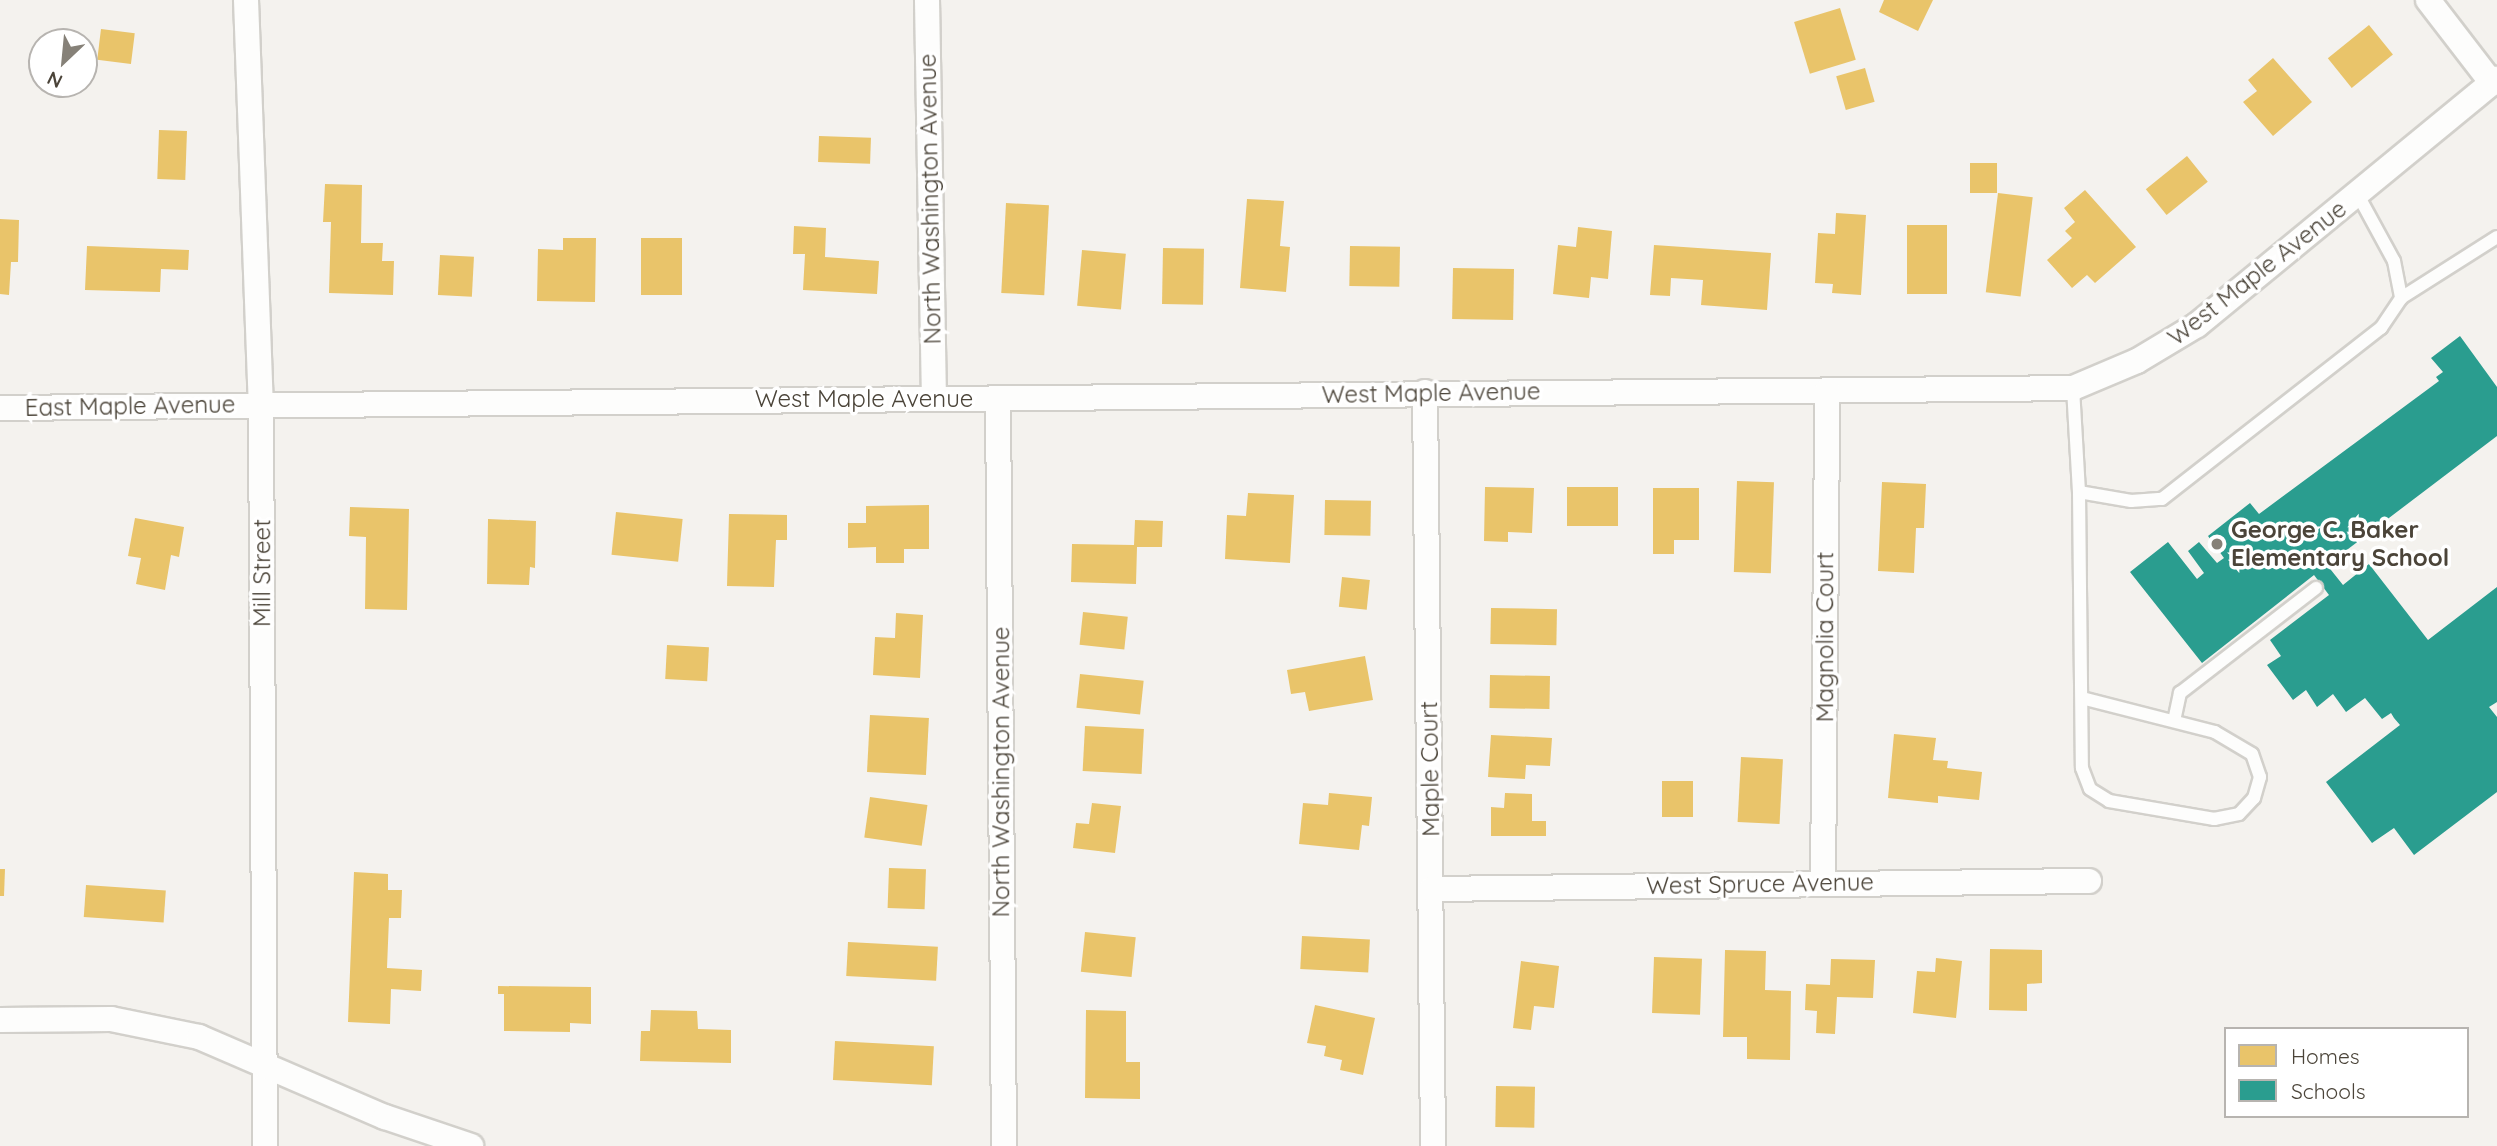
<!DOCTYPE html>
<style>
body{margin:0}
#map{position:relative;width:2497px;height:1146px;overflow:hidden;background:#f4f2ee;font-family:Quicksand,sans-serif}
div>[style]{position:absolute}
.homes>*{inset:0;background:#e9c46a;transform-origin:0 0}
.schools>*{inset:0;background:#2a9d8f}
.roads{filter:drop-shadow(2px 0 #d2d0cb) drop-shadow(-2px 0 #d2d0cb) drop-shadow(0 2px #d2d0cb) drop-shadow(0 -2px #d2d0cb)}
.lane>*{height:12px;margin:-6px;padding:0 6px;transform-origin:6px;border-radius:6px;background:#fdfdfc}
.street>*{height:24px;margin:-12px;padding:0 12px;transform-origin:12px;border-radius:12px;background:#fdfdfc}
.dots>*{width:19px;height:19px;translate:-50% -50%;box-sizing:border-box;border:4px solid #fff;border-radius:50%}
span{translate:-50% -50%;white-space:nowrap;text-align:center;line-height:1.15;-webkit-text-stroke:7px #fff;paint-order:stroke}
.street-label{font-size:24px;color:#4b4439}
.poi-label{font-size:24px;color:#4b4439;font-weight:700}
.left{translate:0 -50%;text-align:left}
.legend{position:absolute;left:2224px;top:1027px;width:245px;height:91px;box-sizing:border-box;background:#fff;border:2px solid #b7b4b0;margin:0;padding:9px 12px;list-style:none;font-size:21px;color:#4b4439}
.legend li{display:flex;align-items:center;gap:14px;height:35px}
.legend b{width:35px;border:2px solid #b7b4b0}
.north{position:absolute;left:28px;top:28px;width:70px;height:70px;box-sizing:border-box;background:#fff;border:2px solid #b7b4b0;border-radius:50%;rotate:206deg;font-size:19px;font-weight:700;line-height:28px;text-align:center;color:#4b4439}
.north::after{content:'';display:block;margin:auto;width:24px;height:32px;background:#868178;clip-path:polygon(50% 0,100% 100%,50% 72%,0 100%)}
</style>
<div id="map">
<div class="homes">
<div style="clip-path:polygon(1884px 0,1933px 0,1918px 31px,1879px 12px)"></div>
<div style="left:1840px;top:8px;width:54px;height:48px;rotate:73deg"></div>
<div style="left:2369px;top:25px;width:38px;height:53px;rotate:51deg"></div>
<div style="left:101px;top:29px;width:34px;height:31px;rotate:7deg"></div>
<div style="clip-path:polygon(2273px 58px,2312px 102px,2273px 136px,2243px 102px,2257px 91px,2248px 80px)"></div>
<div style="left:1865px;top:68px;width:35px;height:30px;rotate:74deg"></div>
<div style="left:159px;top:130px;width:28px;height:49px;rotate:2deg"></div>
<div style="left:819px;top:136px;width:52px;height:26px;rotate:2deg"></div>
<div style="left:2187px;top:156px;width:33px;height:53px;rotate:51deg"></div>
<div style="left:1970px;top:163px;width:27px;height:30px"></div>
<div style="clip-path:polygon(325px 184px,362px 185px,361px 243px,383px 243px,382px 261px,394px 261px,393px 295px,329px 293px,331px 222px,323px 222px)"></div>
<div style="clip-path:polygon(2085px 190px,2136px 247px,2095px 283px,2087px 275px,2072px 288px,2047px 260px,2072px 238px,2065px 231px,2075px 222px,2064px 208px)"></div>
<div style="left:1998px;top:193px;width:35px;height:100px;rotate:7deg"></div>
<div style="clip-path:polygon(1247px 199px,1284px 201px,1280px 246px,1290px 247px,1286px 292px,1240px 288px)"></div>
<div style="left:1006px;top:203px;width:43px;height:90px;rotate:3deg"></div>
<div style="clip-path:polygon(1836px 213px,1866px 215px,1861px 295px,1832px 293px,1833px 284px,1815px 283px,1818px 233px,1835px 234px)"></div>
<div style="clip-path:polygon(0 219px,19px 220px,18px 262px,11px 262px,9px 295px,0 294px)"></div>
<div style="left:1907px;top:225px;width:40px;height:69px"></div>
<div style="clip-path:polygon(794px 226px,826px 228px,825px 257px,879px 261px,877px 294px,803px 290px,805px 254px,793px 254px)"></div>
<div style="clip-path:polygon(1578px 227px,1612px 231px,1608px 279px,1591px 277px,1589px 298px,1553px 294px,1558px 245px,1576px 247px)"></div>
<div style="clip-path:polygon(563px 238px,596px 238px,595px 302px,537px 301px,538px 249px,563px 250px)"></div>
<div style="left:641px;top:238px;width:41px;height:57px"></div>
<div style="clip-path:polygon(1654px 245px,1771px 253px,1767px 310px,1701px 305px,1703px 280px,1671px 278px,1670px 296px,1650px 295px)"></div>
<div style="clip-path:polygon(87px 246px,189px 250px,188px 270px,161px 269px,160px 292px,85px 290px)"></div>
<div style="left:1350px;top:246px;width:50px;height:40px;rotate:1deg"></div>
<div style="left:1163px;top:248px;width:41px;height:56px;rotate:1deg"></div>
<div style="left:1082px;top:250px;width:44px;height:56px;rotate:5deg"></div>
<div style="left:440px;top:255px;width:34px;height:40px;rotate:3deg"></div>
<div style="left:1453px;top:268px;width:61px;height:51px;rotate:1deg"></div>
<div style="left:1737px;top:481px;width:37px;height:91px;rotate:2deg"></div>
<div style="clip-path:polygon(1882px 482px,1926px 484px,1924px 528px,1916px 528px,1914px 573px,1878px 571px)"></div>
<div style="clip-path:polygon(1485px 487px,1534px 488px,1532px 533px,1508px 532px,1508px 542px,1484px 541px)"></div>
<div style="left:1567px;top:487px;width:51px;height:39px"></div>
<div style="clip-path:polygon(1653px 488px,1699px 488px,1699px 540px,1674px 540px,1674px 554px,1653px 554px)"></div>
<div style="clip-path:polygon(1248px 493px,1294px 495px,1290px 563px,1225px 559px,1227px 515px,1246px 516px)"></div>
<div style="left:1325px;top:500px;width:46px;height:35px;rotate:1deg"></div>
<div style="clip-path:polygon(929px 505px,929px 549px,904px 549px,904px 563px,876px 563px,876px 547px,848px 548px,848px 523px,866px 523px,866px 506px)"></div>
<div style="clip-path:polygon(350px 507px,409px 509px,407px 610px,365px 609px,366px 537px,349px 536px)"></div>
<div style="left:616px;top:512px;width:67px;height:43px;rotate:6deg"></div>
<div style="clip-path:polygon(729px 514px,787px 515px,787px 540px,776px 540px,774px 587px,727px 586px)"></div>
<div style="clip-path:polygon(135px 518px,184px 527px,179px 557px,171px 555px,165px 590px,136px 584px,141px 558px,128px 556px)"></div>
<div style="clip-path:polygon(488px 519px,536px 521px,535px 568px,530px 567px,529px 585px,487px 584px)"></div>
<div style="clip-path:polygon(1135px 520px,1163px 521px,1162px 547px,1137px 547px,1136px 584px,1071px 582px,1072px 544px,1134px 545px)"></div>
<div style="left:1342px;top:577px;width:28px;height:30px;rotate:6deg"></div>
<div style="left:1491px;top:608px;width:66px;height:36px;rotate:1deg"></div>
<div style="left:1083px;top:612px;width:45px;height:33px;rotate:6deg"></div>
<div style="clip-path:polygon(896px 613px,923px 615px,920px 678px,873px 675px,875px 637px,895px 638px)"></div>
<div style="left:667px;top:645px;width:42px;height:34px;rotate:3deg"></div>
<div style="clip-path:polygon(1365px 656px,1373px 700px,1309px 711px,1305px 692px,1291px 694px,1287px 670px)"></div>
<div style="left:1080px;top:674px;width:64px;height:34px;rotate:6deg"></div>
<div style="left:1490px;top:675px;width:60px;height:33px;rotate:1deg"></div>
<div style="left:870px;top:715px;width:59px;height:57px;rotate:3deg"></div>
<div style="left:1085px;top:726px;width:59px;height:45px;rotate:3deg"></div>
<div style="clip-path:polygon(1894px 734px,1936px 738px,1933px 760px,1948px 761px,1947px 768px,1982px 772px,1979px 800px,1938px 796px,1938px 803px,1888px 798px)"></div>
<div style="clip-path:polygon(1491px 735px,1552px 738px,1550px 766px,1526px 765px,1525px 779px,1488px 777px)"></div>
<div style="left:1741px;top:757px;width:42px;height:65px;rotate:3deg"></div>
<div style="left:1662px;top:781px;width:31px;height:36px"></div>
<div style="clip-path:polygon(1329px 793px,1372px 797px,1369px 826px,1362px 825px,1359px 850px,1299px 844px,1303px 803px,1328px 805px)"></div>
<div style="clip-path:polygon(1505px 793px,1532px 794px,1532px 821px,1546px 821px,1546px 836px,1491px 836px,1491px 807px,1504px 808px)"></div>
<div style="left:870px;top:797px;width:58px;height:41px;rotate:8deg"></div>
<div style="clip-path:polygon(1092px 803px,1121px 806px,1115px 853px,1073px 848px,1076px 823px,1089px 824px)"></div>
<div style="left:889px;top:868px;width:37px;height:40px;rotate:2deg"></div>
<div style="clip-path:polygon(0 869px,5px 869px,4px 896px,0 896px)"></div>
<div style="clip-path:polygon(354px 872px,388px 874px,388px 890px,402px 890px,401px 918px,389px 918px,387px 968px,422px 970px,421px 991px,391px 989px,390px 1024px,348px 1022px)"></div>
<div style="left:86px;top:885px;width:80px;height:32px;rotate:4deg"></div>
<div style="left:1085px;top:932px;width:51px;height:40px;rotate:6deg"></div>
<div style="left:1302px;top:936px;width:68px;height:33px;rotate:3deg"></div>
<div style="left:848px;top:942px;width:90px;height:34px;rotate:3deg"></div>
<div style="clip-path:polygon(1990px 949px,2042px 950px,2042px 983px,2027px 984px,2027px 1011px,1989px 1010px)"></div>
<div style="clip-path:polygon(1725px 950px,1766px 951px,1765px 990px,1791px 991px,1790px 1060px,1747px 1059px,1747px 1037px,1723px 1037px)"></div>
<div style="left:1654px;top:957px;width:48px;height:56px;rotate:2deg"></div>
<div style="clip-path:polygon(1936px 958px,1962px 961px,1956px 1018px,1913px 1013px,1917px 971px,1935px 972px)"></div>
<div style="clip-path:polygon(1831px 959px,1875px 960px,1873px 998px,1837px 997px,1835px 1034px,1816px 1033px,1817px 1011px,1805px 1010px,1806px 984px,1830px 985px)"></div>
<div style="clip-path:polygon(1521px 961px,1559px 966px,1554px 1008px,1534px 1006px,1531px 1030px,1513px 1028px)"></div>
<div style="clip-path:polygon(498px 986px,591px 987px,591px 1024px,570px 1023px,570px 1032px,504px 1031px,504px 994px,498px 994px)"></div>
<div style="clip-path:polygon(1315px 1005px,1375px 1018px,1363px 1075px,1340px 1070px,1342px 1060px,1324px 1056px,1326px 1046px,1307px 1043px)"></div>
<div style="clip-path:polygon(651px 1010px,697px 1011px,698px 1029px,731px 1030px,731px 1063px,640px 1061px,641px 1031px,650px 1031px)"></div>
<div style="clip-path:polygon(1086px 1010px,1126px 1011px,1126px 1062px,1140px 1062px,1140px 1099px,1085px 1098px)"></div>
<div style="left:835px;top:1041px;width:99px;height:39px;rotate:3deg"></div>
<div style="left:1496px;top:1086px;width:39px;height:41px;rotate:1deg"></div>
</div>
<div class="schools">
<div style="clip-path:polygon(2460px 336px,2497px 387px,2497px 436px,2327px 565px,2343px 585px,2369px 564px,2428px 640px,2497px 587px,2497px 702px,2489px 707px,2497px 717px,2497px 792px,2414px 855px,2394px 828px,2372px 843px,2326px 782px,2400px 725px,2394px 718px,2391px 713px,2382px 719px,2365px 698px,2346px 712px,2333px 694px,2317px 707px,2306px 690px,2293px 700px,2267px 665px,2281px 656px,2270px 640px,2329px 595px,2314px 575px,2202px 663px,2130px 572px,2168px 542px,2197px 579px,2204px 573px,2188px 551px,2199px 542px,2217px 563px,2224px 558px,2208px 536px,2250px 503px,2259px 514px,2439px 381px,2436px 377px,2443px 372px,2431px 358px)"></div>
</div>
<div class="roads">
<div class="lane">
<div style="left:2358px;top:195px;width:75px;rotate:61.4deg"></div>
<div style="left:2394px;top:261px;width:38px;rotate:79deg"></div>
<div style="left:2073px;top:388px;width:104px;rotate:86.7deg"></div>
<div style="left:2079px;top:492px;width:276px;rotate:89.4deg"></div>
<div style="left:2082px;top:768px;width:22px;rotate:69deg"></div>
<div style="left:2090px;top:789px;width:22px;rotate:32deg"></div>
<div style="left:2109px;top:801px;width:107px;rotate:9.7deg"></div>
<div style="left:2214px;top:819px;width:25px;rotate:-11deg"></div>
<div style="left:2239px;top:814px;width:22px;rotate:-47deg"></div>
<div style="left:2254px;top:798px;width:22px;rotate:-74deg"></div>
<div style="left:2260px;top:777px;width:24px;rotate:-109deg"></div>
<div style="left:2252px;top:754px;width:43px;rotate:-149.3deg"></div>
<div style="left:2215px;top:732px;width:137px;rotate:-165.7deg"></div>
<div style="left:2079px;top:492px;width:53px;rotate:9.8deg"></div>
<div style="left:2131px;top:501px;width:31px;rotate:-4deg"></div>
<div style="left:2162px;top:499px;width:278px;rotate:-38deg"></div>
<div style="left:2381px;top:328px;width:36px;rotate:-56deg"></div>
<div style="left:2401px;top:298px;width:114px;rotate:-32.4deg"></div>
<div style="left:2174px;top:721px;width:29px;rotate:-78deg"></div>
<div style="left:2180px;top:693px;width:172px;rotate:-37.7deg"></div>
</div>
<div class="street">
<div style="left:246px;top:0;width:405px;rotate:87.9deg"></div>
<div style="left:261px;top:405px;width:741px;rotate:89.69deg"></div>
<div style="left:927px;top:0;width:398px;rotate:89deg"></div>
<div style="left:2428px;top:0;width:105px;rotate:52.4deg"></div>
<div style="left:1425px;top:392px;width:754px;rotate:89.39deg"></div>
<div style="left:998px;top:398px;width:748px;rotate:89.54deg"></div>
<div style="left:0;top:408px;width:2073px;rotate:-0.55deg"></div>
<div style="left:2073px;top:388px;width:69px;rotate:-22.9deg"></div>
<div style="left:2137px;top:361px;width:70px;rotate:-31deg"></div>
<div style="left:2197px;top:325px;width:388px;rotate:-39.4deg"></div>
<div style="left:1823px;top:883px;width:493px;rotate:-89.5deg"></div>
<div style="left:1431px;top:889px;width:658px;rotate:-0.7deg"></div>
<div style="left:0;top:1020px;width:111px;rotate:-0.5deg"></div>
<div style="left:111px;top:1019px;width:90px;rotate:11.6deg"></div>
<div style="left:199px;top:1037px;width:202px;rotate:23.3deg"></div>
<div style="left:385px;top:1117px;width:91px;rotate:18.6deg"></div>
</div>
</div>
<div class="dots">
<div style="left:2217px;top:544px;background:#868178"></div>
</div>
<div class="street-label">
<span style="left:930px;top:199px;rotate:-91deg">North Washington Avenue</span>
<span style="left:2257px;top:273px;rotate:-38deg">West Maple Avenue</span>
<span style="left:1431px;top:393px;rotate:-1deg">West Maple Avenue</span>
<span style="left:864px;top:399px">West Maple Avenue</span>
<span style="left:130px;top:406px;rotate:-1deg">East Maple Avenue</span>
<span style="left:262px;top:573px;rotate:-90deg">Mill Street</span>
<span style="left:1825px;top:637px;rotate:-90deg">Magnolia Court</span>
<span style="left:1430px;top:769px;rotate:-91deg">Maple Court</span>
<span style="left:1001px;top:772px;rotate:-90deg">North Washington Avenue</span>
<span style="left:1760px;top:884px;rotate:-1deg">West Spruce Avenue</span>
</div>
<div class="poi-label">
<span class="left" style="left:2231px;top:544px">George C. Baker<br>Elementary School</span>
</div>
<ul class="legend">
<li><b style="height:19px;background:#e9c46a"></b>Homes</li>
<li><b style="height:19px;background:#2a9d8f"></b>Schools</li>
</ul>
<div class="north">N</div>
</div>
